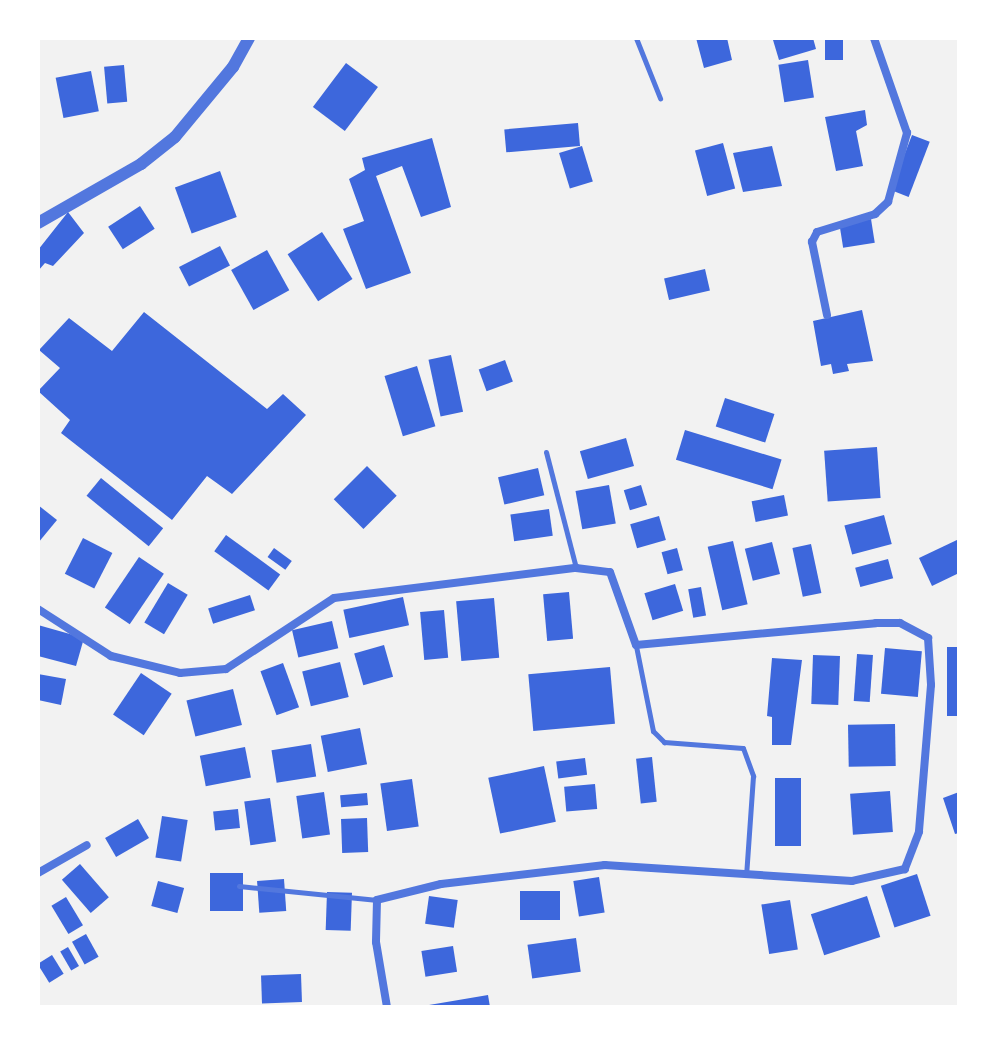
<!DOCTYPE html>
<style>
body{margin:0}
#map{position:relative;width:997px;height:1045px;overflow:hidden;background:#f2f2f2;font-family:"DejaVu Sans",sans-serif}
div>[style]{position:absolute}
.building>*{inset:0;background:#3d67dc;transform-origin:0 0}
.service>*{height:5px;margin:-2.5px;padding:0 2.5px;transform-origin:2.5px;border-radius:2.5px;background:#5277de}
.minor>*{height:8px;margin:-4px;padding:0 4px;transform-origin:4px;border-radius:4px;background:#5277de}
.tertiary>*{height:12px;margin:-6px;padding:0 6px;transform-origin:6px;border-radius:6px;background:#5277de}
span{translate:-50% -50%;white-space:nowrap;text-align:center;line-height:1.15;-webkit-text-stroke:8px #fff;paint-order:stroke}
.frame{position:absolute;inset:0;border:40px solid #fff;pointer-events:none}
</style>
<div id="map">
<div class="building">
<div style="clip-path:polygon(696px 38px,727px 38px,732px 60px,704px 68px)"></div>
<div style="clip-path:polygon(813px 38px,816px 49px,779px 60px,773px 40px)"></div>
<div style="left:825px;top:38px;width:18px;height:22px"></div>
<div style="left:808px;top:60px;width:38px;height:30px;rotate:81deg"></div>
<div style="left:346px;top:63px;width:40px;height:55px;rotate:37deg"></div>
<div style="left:124px;top:65px;width:37px;height:20px;rotate:85deg"></div>
<div style="left:91px;top:71px;width:41px;height:36px;rotate:79deg"></div>
<div style="clip-path:polygon(865px 110px,867px 125px,856px 131px,863px 166px,836px 171px,825px 117px)"></div>
<div style="left:578px;top:123px;width:23px;height:74px;rotate:85deg"></div>
<div style="left:912px;top:135px;width:19px;height:59px;rotate:21deg"></div>
<div style="clip-path:polygon(432px 138px,451px 207px,421px 217px,402px 166px,376px 176px,411px 273px,366px 289px,343px 229px,364px 221px,349px 179px,365px 170px,362px 158px)"></div>
<div style="left:723px;top:143px;width:47px;height:29px;rotate:75deg"></div>
<div style="left:582px;top:146px;width:37px;height:24px;rotate:73deg"></div>
<div style="clip-path:polygon(772px 146px,782px 186px,743px 192px,733px 153px)"></div>
<div style="left:220px;top:171px;width:49px;height:48px;rotate:70deg"></div>
<div style="left:140px;top:206px;width:27px;height:38px;rotate:57deg"></div>
<div style="clip-path:polygon(68px 212px,84px 233px,53px 266px,45px 263px,38px 271px,38px 250px)"></div>
<div style="left:871px;top:219px;width:24px;height:32px;rotate:81deg"></div>
<div style="left:322px;top:232px;width:56px;height:41px;rotate:57deg"></div>
<div style="left:220px;top:246px;width:22px;height:46px;rotate:63deg"></div>
<div style="left:267px;top:250px;width:46px;height:41px;rotate:61deg"></div>
<div style="left:705px;top:269px;width:22px;height:42px;rotate:77deg"></div>
<div style="clip-path:polygon(862px 310px,873px 361px,847px 364px,849px 371px,833px 374px,831px 364px,821px 366px,813px 321px)"></div>
<div style="clip-path:polygon(144px 312px,267px 409px,283px 394px,306px 415px,232px 494px,207px 476px,172px 520px,61px 433px,70px 420px,38px 391px,60px 368px,39px 350px,69px 318px,112px 351px)"></div>
<div style="left:451px;top:355px;width:58px;height:23px;rotate:78deg"></div>
<div style="left:505px;top:360px;width:23px;height:28px;rotate:70deg"></div>
<div style="left:417px;top:366px;width:63px;height:34px;rotate:73deg"></div>
<div style="left:725px;top:398px;width:52px;height:30px;rotate:18deg"></div>
<div style="left:685px;top:430px;width:101px;height:31px;rotate:17deg"></div>
<div style="left:626px;top:438px;width:29px;height:48px;rotate:74deg"></div>
<div style="left:877px;top:447px;width:51px;height:53px;rotate:86deg"></div>
<div style="left:367px;top:466px;width:42px;height:47px;rotate:45deg"></div>
<div style="left:538px;top:468px;width:28px;height:41px;rotate:77deg"></div>
<div style="left:101px;top:478px;width:80px;height:23px;rotate:39deg"></div>
<div style="left:609px;top:485px;width:39px;height:34px;rotate:80deg"></div>
<div style="left:641px;top:485px;width:21px;height:18px;rotate:73deg"></div>
<div style="left:784px;top:495px;width:21px;height:33px;rotate:79deg"></div>
<div style="clip-path:polygon(38px 505px,57px 520px,38px 543px)"></div>
<div style="left:549px;top:509px;width:27px;height:39px;rotate:82deg"></div>
<div style="left:884px;top:515px;width:30px;height:41px;rotate:75deg"></div>
<div style="left:659px;top:516px;width:25px;height:30px;rotate:74deg"></div>
<div style="left:226px;top:535px;width:67px;height:20px;rotate:36deg"></div>
<div style="left:83px;top:538px;width:33px;height:40px;rotate:27deg"></div>
<div style="clip-path:polygon(959px 539px,959px 573px,932px 586px,919px 558px)"></div>
<div style="left:733px;top:541px;width:65px;height:26px;rotate:77deg"></div>
<div style="left:772px;top:542px;width:33px;height:28px;rotate:76deg"></div>
<div style="left:811px;top:544px;width:50px;height:19px;rotate:78deg"></div>
<div style="left:274px;top:548px;width:22px;height:11px;rotate:36deg"></div>
<div style="left:677px;top:548px;width:23px;height:16px;rotate:75deg"></div>
<div style="left:139px;top:557px;width:30px;height:61px;rotate:34deg"></div>
<div style="left:888px;top:559px;width:20px;height:34px;rotate:75deg"></div>
<div style="left:168px;top:583px;width:23px;height:46px;rotate:31deg"></div>
<div style="left:675px;top:584px;width:28px;height:32px;rotate:73deg"></div>
<div style="left:701px;top:587px;width:29px;height:13px;rotate:80deg"></div>
<div style="left:569px;top:592px;width:47px;height:26px;rotate:85deg"></div>
<div style="left:250px;top:595px;width:16px;height:44px;rotate:72deg"></div>
<div style="left:403px;top:597px;width:29px;height:61px;rotate:78deg"></div>
<div style="left:494px;top:598px;width:60px;height:38px;rotate:85deg"></div>
<div style="left:444px;top:610px;width:48px;height:24px;rotate:85deg"></div>
<div style="left:332px;top:621px;width:28px;height:41px;rotate:77deg"></div>
<div style="clip-path:polygon(38px 625px,84px 638px,76px 666px,38px 656px)"></div>
<div style="left:384px;top:645px;width:33px;height:31px;rotate:74deg"></div>
<div style="left:947px;top:647px;width:12px;height:69px"></div>
<div style="left:885px;top:648px;width:37px;height:46px;rotate:5deg"></div>
<div style="left:857px;top:654px;width:16px;height:47px;rotate:4deg"></div>
<div style="left:813px;top:655px;width:27px;height:49px;rotate:2deg"></div>
<div style="clip-path:polygon(772px 658px,802px 660px,791px 745px,772px 745px,772px 717px,767px 716px)"></div>
<div style="left:340px;top:662px;width:36px;height:39px;rotate:76deg"></div>
<div style="left:283px;top:663px;width:47px;height:24px;rotate:70deg"></div>
<div style="left:610px;top:667px;width:57px;height:82px;rotate:85deg"></div>
<div style="left:141px;top:673px;width:37px;height:50px;rotate:34deg"></div>
<div style="clip-path:polygon(38px 674px,66px 679px,61px 705px,38px 700px)"></div>
<div style="left:233px;top:689px;width:37px;height:48px;rotate:76deg"></div>
<div style="left:895px;top:724px;width:42px;height:47px;rotate:89deg"></div>
<div style="left:360px;top:728px;width:37px;height:40px;rotate:79deg"></div>
<div style="left:311px;top:744px;width:33px;height:40px;rotate:81deg"></div>
<div style="left:245px;top:747px;width:31px;height:46px;rotate:79deg"></div>
<div style="left:652px;top:757px;width:45px;height:16px;rotate:84deg"></div>
<div style="left:585px;top:758px;width:17px;height:29px;rotate:83deg"></div>
<div style="left:544px;top:766px;width:57px;height:57px;rotate:78deg"></div>
<div style="left:775px;top:778px;width:26px;height:68px"></div>
<div style="left:412px;top:779px;width:48px;height:32px;rotate:82deg"></div>
<div style="left:595px;top:784px;width:25px;height:31px;rotate:85deg"></div>
<div style="left:890px;top:791px;width:41px;height:40px;rotate:86deg"></div>
<div style="left:324px;top:792px;width:43px;height:28px;rotate:82deg"></div>
<div style="clip-path:polygon(959px 792px,959px 833px,955px 834px,943px 798px)"></div>
<div style="left:367px;top:793px;width:12px;height:27px;rotate:85deg"></div>
<div style="left:270px;top:798px;width:44px;height:26px;rotate:82deg"></div>
<div style="left:238px;top:809px;width:19px;height:25px;rotate:84deg"></div>
<div style="left:162px;top:816px;width:26px;height:42px;rotate:9deg"></div>
<div style="left:367px;top:818px;width:34px;height:26px;rotate:88deg"></div>
<div style="left:138px;top:819px;width:22px;height:38px;rotate:60deg"></div>
<div style="left:80px;top:864px;width:44px;height:24px;rotate:49deg"></div>
<div style="left:210px;top:873px;width:33px;height:38px"></div>
<div style="left:917px;top:874px;width:44px;height:38px;rotate:72deg"></div>
<div style="left:599px;top:877px;width:36px;height:26px;rotate:81deg"></div>
<div style="left:284px;top:879px;width:32px;height:27px;rotate:86deg"></div>
<div style="left:158px;top:881px;width:27px;height:26px;rotate:15deg"></div>
<div style="left:520px;top:891px;width:40px;height:29px"></div>
<div style="left:327px;top:892px;width:25px;height:38px;rotate:2deg"></div>
<div style="left:429px;top:896px;width:29px;height:28px;rotate:8deg"></div>
<div style="left:867px;top:896px;width:43px;height:59px;rotate:72deg"></div>
<div style="left:66px;top:897px;width:33px;height:17px;rotate:59deg"></div>
<div style="left:790px;top:900px;width:50px;height:29px;rotate:81deg"></div>
<div style="left:86px;top:934px;width:26px;height:16px;rotate:61deg"></div>
<div style="left:576px;top:938px;width:34px;height:49px;rotate:82deg"></div>
<div style="left:453px;top:946px;width:26px;height:32px;rotate:81deg"></div>
<div style="left:68px;top:947px;width:22px;height:9px;rotate:60deg"></div>
<div style="left:52px;top:955px;width:22px;height:17px;rotate:58deg"></div>
<div style="left:301px;top:974px;width:28px;height:40px;rotate:88deg"></div>
<div style="clip-path:polygon(488px 995px,490px 1007px,429px 1007px,429px 1005px)"></div>
</div>
<div class="service">
<div style="left:636px;top:38px;width:65px;rotate:68.2deg"></div>
<div style="left:546px;top:452px;width:120px;rotate:75.5deg"></div>
<div style="left:636px;top:646px;width:87px;rotate:78.7deg"></div>
<div style="left:653px;top:731px;width:16px;rotate:45deg"></div>
<div style="left:664px;top:742px;width:79px;rotate:4.3deg"></div>
<div style="left:743px;top:748px;width:30px;rotate:70deg"></div>
<div style="left:753px;top:776px;width:99px;rotate:94deg"></div>
<div style="left:239px;top:886px;width:139px;rotate:5.8deg"></div>
</div>
<div class="minor">
<div style="left:827px;top:315px;width:75px;rotate:-101.6deg"></div>
<div style="left:812px;top:242px;width:11px;rotate:-63deg"></div>
<div style="left:817px;top:232px;width:61px;rotate:-17.2deg"></div>
<div style="left:875px;top:214px;width:18px;rotate:-43deg"></div>
<div style="left:888px;top:202px;width:72px;rotate:-74.6deg"></div>
<div style="left:907px;top:133px;width:101px;rotate:-109.2deg"></div>
<div style="left:38px;top:609px;width:87px;rotate:32.8deg"></div>
<div style="left:111px;top:656px;width:71px;rotate:13.8deg"></div>
<div style="left:180px;top:673px;width:46px;rotate:-5deg"></div>
<div style="left:226px;top:669px;width:129px;rotate:-33.3deg"></div>
<div style="left:334px;top:598px;width:244px;rotate:-7.1deg"></div>
<div style="left:576px;top:568px;width:34px;rotate:7deg"></div>
<div style="left:610px;top:572px;width:77px;rotate:70.4deg"></div>
<div style="left:636px;top:645px;width:241px;rotate:-5.2deg"></div>
<div style="left:876px;top:623px;width:24px"></div>
<div style="left:900px;top:623px;width:32px;rotate:28deg"></div>
<div style="left:928px;top:638px;width:47px;rotate:86.3deg"></div>
<div style="left:931px;top:685px;width:147px;rotate:94.7deg"></div>
<div style="left:919px;top:832px;width:40px;rotate:111deg"></div>
<div style="left:905px;top:869px;width:54px;rotate:167.2deg"></div>
<div style="left:852px;top:881px;width:248px;rotate:-176.3deg"></div>
<div style="left:605px;top:865px;width:165px;rotate:173.4deg"></div>
<div style="left:441px;top:884px;width:66px;rotate:166deg"></div>
<div style="left:377px;top:900px;width:42px;rotate:91.4deg"></div>
<div style="left:376px;top:942px;width:66px;rotate:80.4deg"></div>
<div style="left:38px;top:873px;width:56px;rotate:-29.7deg"></div>
</div>
<div class="tertiary">
<div style="left:38px;top:223px;width:119px;rotate:-29.8deg"></div>
<div style="left:141px;top:164px;width:43px;rotate:-38.5deg"></div>
<div style="left:175px;top:137px;width:91px;rotate:-50.4deg"></div>
<div style="left:233px;top:67px;width:33px;rotate:-61deg"></div>
</div>
<div class="frame"></div>
</div>
